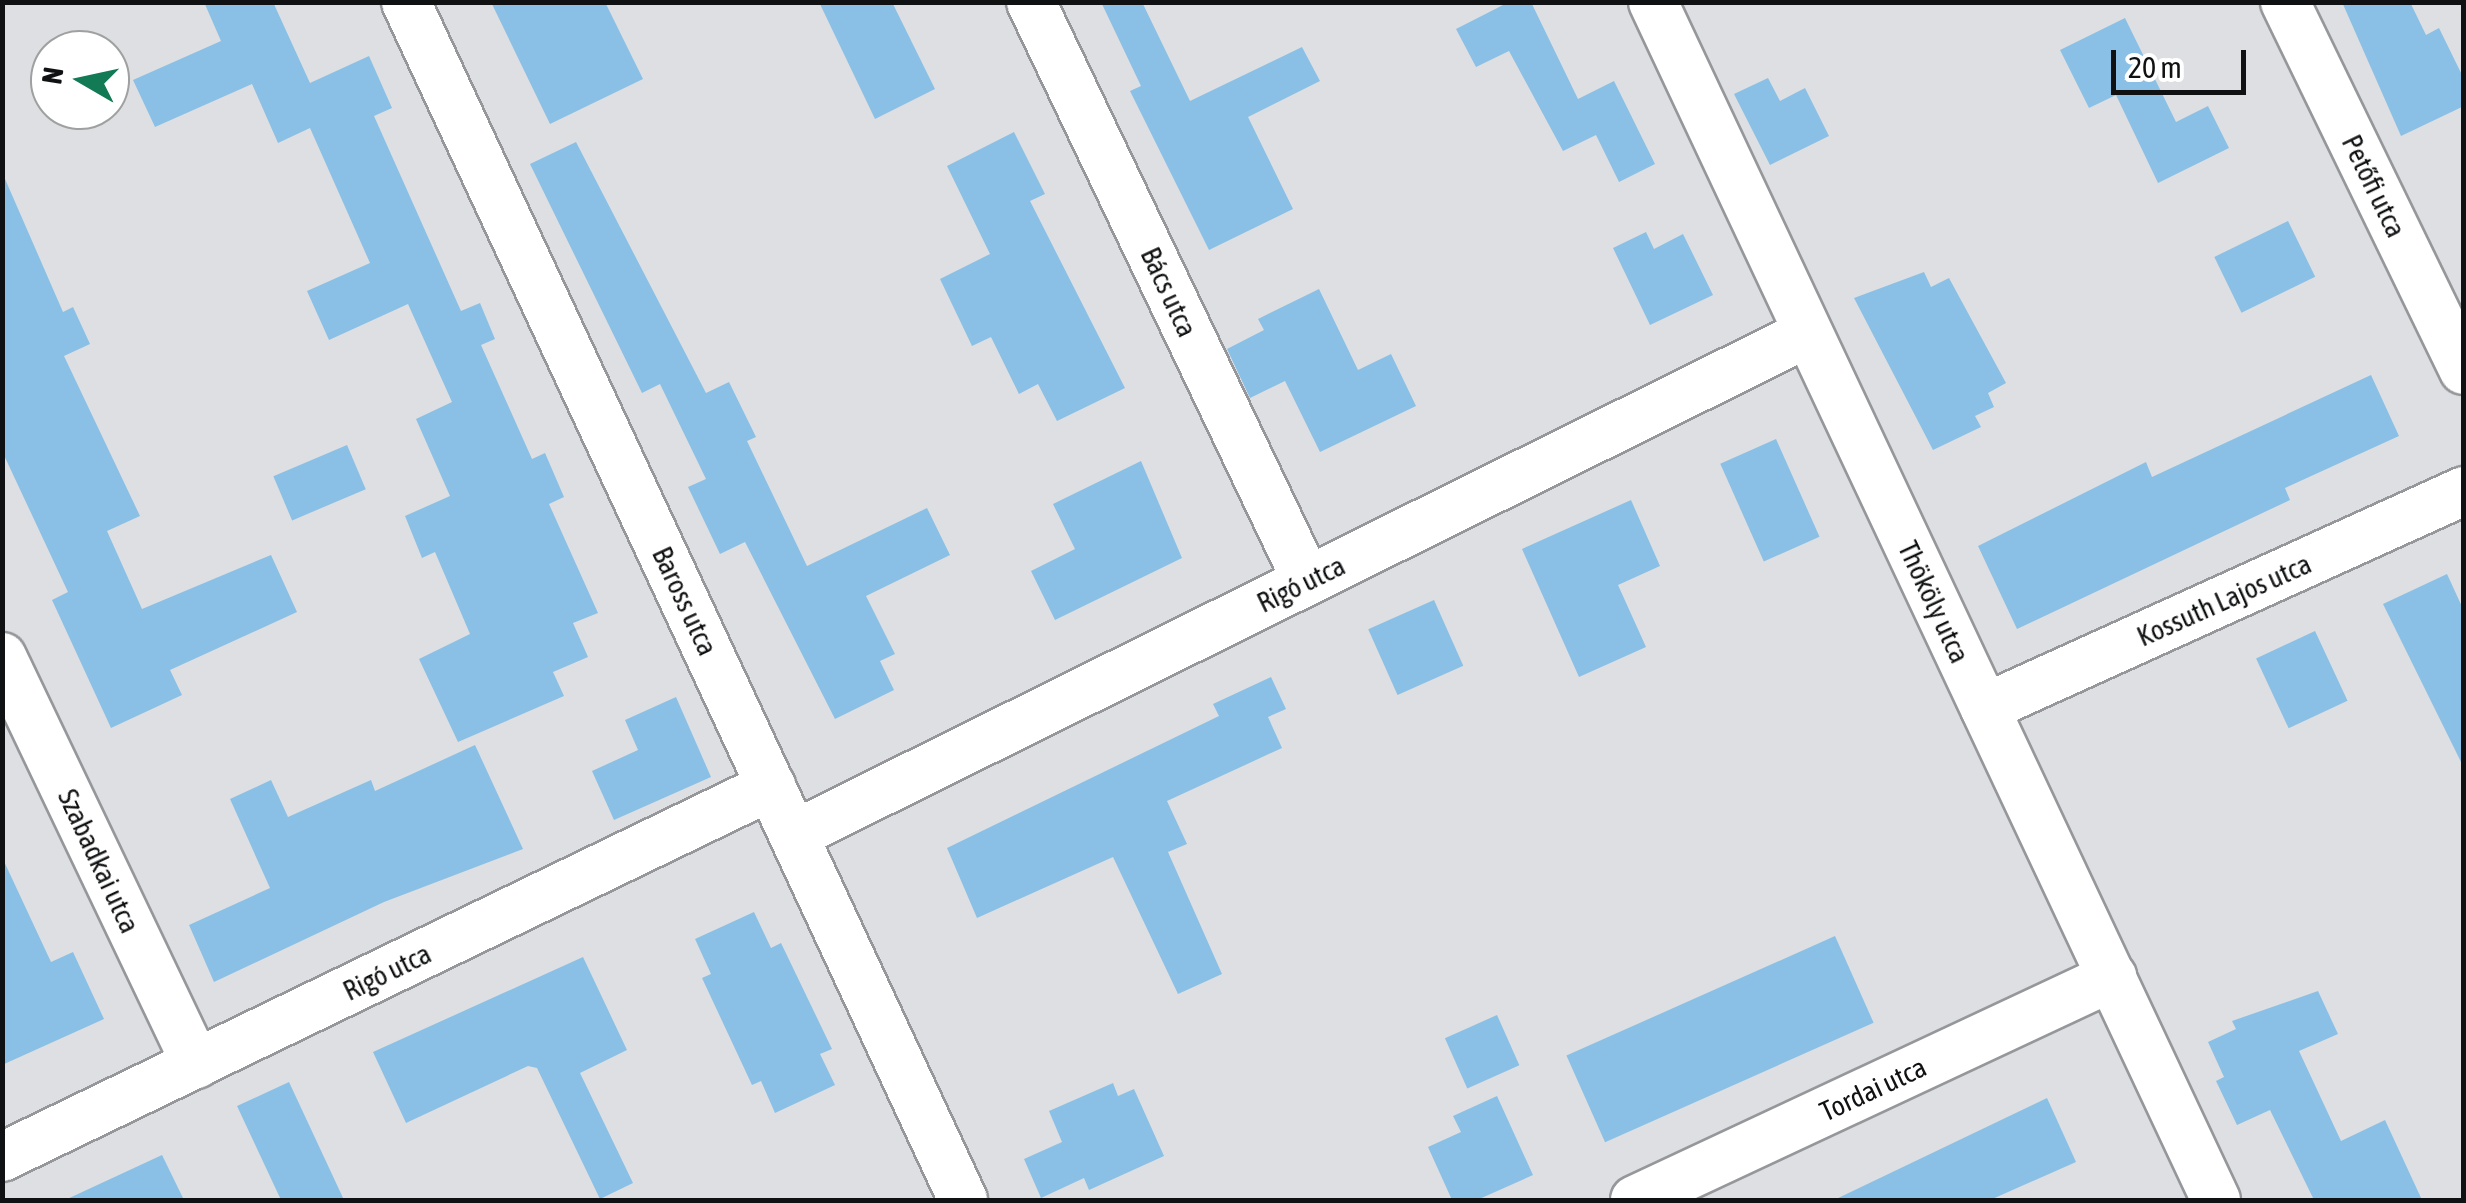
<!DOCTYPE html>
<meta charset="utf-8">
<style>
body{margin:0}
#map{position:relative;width:2466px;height:1203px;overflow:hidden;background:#dddfe2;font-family:"Asap Condensed",sans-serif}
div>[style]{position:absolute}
.building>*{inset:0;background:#8ac0e5;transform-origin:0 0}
.roads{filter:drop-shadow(2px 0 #95979a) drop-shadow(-2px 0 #95979a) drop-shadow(0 2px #95979a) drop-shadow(0 -2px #95979a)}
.minor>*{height:48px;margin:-24px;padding:0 24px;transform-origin:24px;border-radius:24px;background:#fff}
span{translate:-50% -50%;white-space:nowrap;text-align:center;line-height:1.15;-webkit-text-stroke:8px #fff;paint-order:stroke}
.street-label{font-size:28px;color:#101112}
.frame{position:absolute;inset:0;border:5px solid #101112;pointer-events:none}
.north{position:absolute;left:30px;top:30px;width:100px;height:100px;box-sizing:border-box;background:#fff;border:2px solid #9fa0a0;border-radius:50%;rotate:279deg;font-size:28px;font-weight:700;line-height:40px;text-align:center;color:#101112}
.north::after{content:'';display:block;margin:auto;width:35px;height:45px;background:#127a54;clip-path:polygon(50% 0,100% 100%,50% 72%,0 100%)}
.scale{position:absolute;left:2111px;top:50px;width:135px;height:45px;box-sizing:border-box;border:5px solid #101112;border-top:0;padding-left:12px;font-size:30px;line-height:35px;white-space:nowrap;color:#101112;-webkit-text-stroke:8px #fff;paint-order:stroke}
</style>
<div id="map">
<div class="building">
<div style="clip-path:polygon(204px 2px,273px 2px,310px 83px,369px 56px,392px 108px,374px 116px,461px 311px,480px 303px,495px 339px,481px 345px,532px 459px,545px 453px,564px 497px,549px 504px,598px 613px,573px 623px,588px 657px,553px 672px,564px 696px,458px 742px,419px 659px,470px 634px,435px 552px,422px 558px,405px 516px,450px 496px,416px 419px,452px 402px,408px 304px,329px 340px,307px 291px,370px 263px,310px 128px,278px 143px,252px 84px,155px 127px,133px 80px,221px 41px)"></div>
<div style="clip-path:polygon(491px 2px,605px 2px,643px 79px,550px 124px)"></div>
<div style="clip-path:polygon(819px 2px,892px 2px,935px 89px,875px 119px)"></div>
<div style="clip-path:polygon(1101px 2px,1142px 2px,1190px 101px,1302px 47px,1320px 81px,1248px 117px,1293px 209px,1209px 250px,1130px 91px,1141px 86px)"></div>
<div style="clip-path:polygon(1509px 2px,1531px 2px,1578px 99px,1614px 81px,1655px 164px,1619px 182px,1596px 135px,1563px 151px,1509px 51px,1476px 67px,1456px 29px)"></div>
<div style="clip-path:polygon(2342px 2px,2410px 2px,2426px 35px,2439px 28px,2464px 79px,2464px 106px,2401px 136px)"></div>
<div style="clip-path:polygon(2125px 18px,2176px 122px,2208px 106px,2229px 148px,2158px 183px,2116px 95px,2089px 108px,2060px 50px)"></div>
<div style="clip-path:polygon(1768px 78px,1780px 101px,1805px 88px,1829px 136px,1770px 165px,1734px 94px)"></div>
<div style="clip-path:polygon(1014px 132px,1045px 194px,1030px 201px,1125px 388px,1057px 421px,1038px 384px,1019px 394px,991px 337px,972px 346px,940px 279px,990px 254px,947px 166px)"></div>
<div style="clip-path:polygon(576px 142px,706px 393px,729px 382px,756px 437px,747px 441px,807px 566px,927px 508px,950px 555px,866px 596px,895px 654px,880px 661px,894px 690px,835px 719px,745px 542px,720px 554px,688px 487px,706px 479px,660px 384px,642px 393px,530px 164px)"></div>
<div style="clip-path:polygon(2px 172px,63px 312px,73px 307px,90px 344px,64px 356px,140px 516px,107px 531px,142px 609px,271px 555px,297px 612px,170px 670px,182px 695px,111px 728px,52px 600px,68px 592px,2px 451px)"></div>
<div style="left:2288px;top:221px;width:62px;height:82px;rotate:64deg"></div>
<div style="clip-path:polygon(1646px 232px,1654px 249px,1683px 234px,1713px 295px,1650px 325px,1613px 248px)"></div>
<div style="clip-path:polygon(1924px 272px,1931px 287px,1949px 278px,2006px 383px,1988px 393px,1994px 407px,1975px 416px,1981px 427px,1933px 450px,1854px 298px)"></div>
<div style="clip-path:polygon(1319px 289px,1358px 370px,1391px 354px,1416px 406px,1320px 452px,1285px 381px,1250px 398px,1227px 349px,1264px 330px,1258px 319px)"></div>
<div style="clip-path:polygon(2371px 375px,2399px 436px,2285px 488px,2290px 500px,2017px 629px,1978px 546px,2146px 462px,2152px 477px)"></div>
<div style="left:1776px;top:439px;width:107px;height:61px;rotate:66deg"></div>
<div style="left:347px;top:445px;width:48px;height:80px;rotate:67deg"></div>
<div style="clip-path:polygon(1141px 461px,1182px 558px,1055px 620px,1031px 571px,1075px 549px,1053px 504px)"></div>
<div style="clip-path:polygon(1631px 500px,1660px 566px,1618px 585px,1646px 647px,1579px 677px,1522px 549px)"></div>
<div style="clip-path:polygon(2447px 574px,2464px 611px,2464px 768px,2383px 604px)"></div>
<div style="left:1434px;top:600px;width:72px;height:72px;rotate:66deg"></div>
<div style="left:2315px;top:631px;width:77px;height:65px;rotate:65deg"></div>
<div style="clip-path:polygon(1271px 677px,1286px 709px,1268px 717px,1282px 748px,1167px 801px,1187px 844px,1168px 852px,1222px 974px,1178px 994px,1113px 857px,977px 918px,947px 848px,1219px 716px,1213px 704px)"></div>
<div style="clip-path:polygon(676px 697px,711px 777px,614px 820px,592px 771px,638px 750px,625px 720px)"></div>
<div style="clip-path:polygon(475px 745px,523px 849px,384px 902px,214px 982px,189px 925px,270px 888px,230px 799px,271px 780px,288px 817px,371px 780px,375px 791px)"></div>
<div style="clip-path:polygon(2px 857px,51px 962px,73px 952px,104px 1019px,2px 1065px)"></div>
<div style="clip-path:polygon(754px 912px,771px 948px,781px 943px,832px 1049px,820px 1054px,835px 1085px,775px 1113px,761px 1081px,752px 1085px,702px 978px,711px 974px,695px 939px)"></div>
<div style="left:1835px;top:936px;width:95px;height:294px;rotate:66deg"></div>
<div style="clip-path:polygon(583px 957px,627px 1050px,580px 1073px,633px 1183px,600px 1199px,537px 1068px,528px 1066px,406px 1123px,373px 1052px)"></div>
<div style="clip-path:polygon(2318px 991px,2338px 1034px,2299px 1051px,2341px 1141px,2385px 1120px,2422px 1200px,2314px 1200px,2270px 1110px,2237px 1125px,2216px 1081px,2224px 1077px,2208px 1042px,2236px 1029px,2232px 1021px)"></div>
<div style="left:1497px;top:1015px;width:55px;height:57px;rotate:66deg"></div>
<div style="clip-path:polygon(289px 1082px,344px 1200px,281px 1200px,237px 1106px)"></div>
<div style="clip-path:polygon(1113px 1083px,1118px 1096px,1134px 1089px,1164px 1156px,1089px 1190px,1084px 1178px,1041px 1198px,1024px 1159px,1062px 1142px,1049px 1111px)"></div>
<div style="clip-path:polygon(1497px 1096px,1533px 1175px,1477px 1200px,1452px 1200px,1428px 1147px,1461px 1132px,1453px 1116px)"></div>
<div style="clip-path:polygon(2047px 1098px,2076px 1162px,1990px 1200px,1834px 1200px)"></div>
<div style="clip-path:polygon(162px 1155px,184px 1200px,65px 1200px)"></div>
</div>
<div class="roads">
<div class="minor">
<div style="left:406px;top:2px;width:1321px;rotate:65.06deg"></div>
<div style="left:1031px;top:2px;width:641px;rotate:64.51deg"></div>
<div style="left:1653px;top:2px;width:1324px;rotate:64.83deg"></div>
<div style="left:2285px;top:2px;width:409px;rotate:64.1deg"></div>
<div style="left:2px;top:657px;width:451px;rotate:64.5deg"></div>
<div style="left:1985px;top:708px;width:526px;rotate:-24.37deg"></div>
<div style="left:794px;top:835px;width:1131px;rotate:-26.34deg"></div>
<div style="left:2px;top:1157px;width:854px;rotate:-25.75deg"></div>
<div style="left:1635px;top:1200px;width:527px;rotate:-25.06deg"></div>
</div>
</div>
<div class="street-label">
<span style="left:2374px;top:186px;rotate:64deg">Petőfi utca</span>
<span style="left:1169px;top:292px;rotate:65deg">Bács utca</span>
<span style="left:1301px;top:584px;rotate:-26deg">Rigó utca</span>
<span style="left:2224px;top:600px;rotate:-24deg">Kossuth Lajos utca</span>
<span style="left:685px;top:601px;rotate:65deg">Baross utca</span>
<span style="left:1934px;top:602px;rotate:65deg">Thököly utca</span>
<span style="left:99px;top:861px;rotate:65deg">Szabadkai utca</span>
<span style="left:387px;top:972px;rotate:-26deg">Rigó utca</span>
<span style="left:1873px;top:1089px;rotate:-25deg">Tordai utca</span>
</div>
<div class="frame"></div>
<div class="north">N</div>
<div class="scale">20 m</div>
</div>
